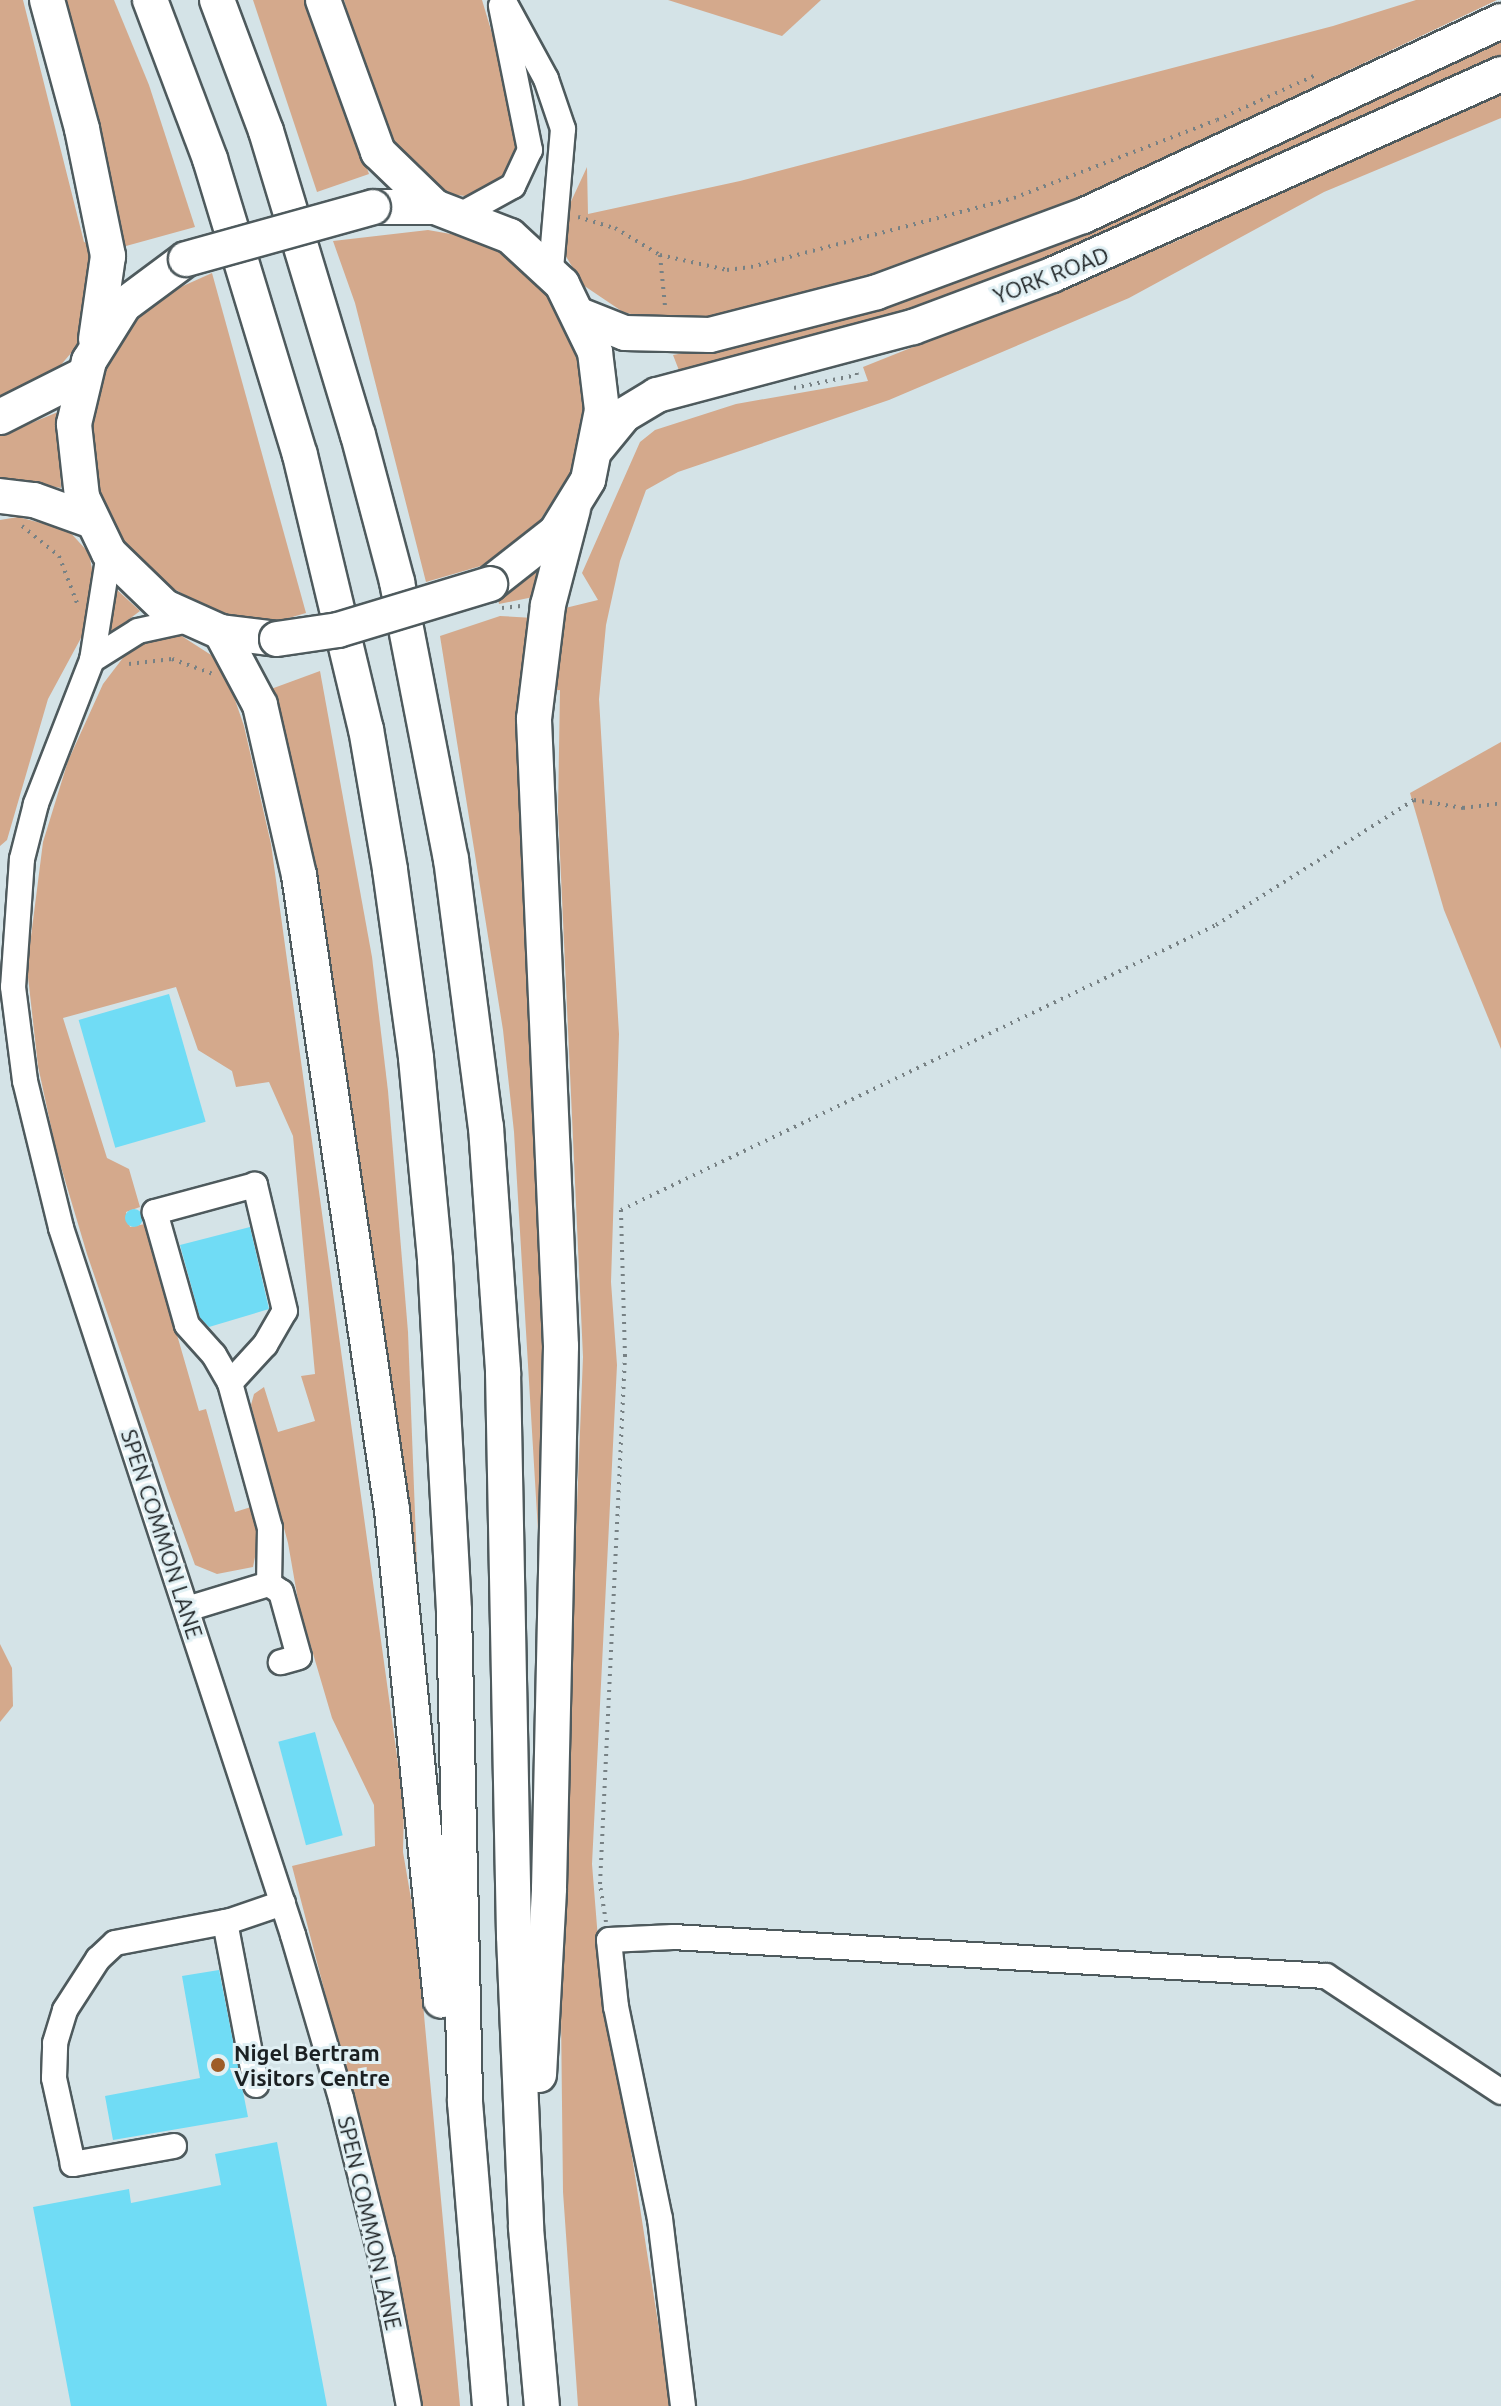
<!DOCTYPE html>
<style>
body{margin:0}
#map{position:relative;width:1501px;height:2406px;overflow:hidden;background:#d4e3e7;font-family:Ubuntu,sans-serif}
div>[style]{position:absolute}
.green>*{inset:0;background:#d4a98c}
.building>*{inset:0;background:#70dcf5;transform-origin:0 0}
.round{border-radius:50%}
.path>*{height:4px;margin-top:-2px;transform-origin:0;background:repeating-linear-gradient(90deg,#778184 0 2px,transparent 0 8px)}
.roads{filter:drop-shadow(2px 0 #4e5a5d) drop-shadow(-2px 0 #4e5a5d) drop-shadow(0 2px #4e5a5d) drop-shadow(0 -2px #4e5a5d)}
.minor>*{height:24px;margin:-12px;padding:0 12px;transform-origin:12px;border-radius:12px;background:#fff}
.highway>*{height:34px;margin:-17px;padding:0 17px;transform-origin:17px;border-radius:17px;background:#fff}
.bridges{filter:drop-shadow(2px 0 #4e5a5d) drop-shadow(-2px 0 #4e5a5d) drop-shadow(0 2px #4e5a5d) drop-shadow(0 -2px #4e5a5d)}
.highway-bridge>*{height:34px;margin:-17px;padding:0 17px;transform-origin:17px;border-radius:17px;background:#fff}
.dots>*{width:22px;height:22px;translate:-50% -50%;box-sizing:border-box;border:4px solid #e1f0f4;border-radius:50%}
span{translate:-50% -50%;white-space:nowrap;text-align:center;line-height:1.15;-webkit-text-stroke:6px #e1f0f4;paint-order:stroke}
.street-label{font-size:22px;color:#1b2022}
.poi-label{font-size:22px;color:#1b2022;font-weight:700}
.left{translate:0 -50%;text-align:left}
</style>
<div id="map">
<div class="green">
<div style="clip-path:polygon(0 0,23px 0,84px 242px,92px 245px,84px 338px,41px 388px,0 404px)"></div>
<div style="clip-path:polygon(53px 0,114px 0,149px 85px,195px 227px,126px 246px,116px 238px)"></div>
<div style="clip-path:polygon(253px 0,307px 0,369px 174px,317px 192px)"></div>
<div style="clip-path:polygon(344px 0,482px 0,524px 140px,516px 172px,475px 197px,456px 195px,438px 188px,402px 154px,379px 112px)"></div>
<div style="clip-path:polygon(668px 0,821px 0,782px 36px)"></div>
<div style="clip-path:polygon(1416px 0,1497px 0,1062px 206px,847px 287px,722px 316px,647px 318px,623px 312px,583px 285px,561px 248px,562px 221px,587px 167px,588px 214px,740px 181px,1333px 26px)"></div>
<div style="clip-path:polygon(1501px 35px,1501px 58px,1150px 219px,920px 309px,680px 373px,673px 355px,784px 334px,954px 282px,1040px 248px)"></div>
<div style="clip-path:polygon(1501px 93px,1501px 118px,1324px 192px,1129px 298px,889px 400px,678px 472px,646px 490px,620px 561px,606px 625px,599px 699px,619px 1034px,611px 1282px,617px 1365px,592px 1864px,598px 1939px,671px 2406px,578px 2406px,563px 2192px,560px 1928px,583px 1357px,558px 811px,560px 690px,545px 691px,557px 610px,598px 600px,582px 573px,640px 442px,655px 430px,736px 404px,868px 381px,863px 367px,1170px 244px)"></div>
<div style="clip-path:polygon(428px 230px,485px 240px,510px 255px,552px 298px,580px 360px,584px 396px,583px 434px,572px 470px,535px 528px,491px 563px,426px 582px,355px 303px,333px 241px)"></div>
<div style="clip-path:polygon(212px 273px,306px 613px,282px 620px,246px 619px,210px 609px,147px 574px,120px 545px,94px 478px,91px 409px,115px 347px,140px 314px,163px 295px)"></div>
<div style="clip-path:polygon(58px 412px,61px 488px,0 477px,0 436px)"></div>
<div style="clip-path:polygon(18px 517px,68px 530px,89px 553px,94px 580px,88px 625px,48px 699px,7px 840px,0 846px,0 520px)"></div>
<div style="clip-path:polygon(541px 569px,538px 596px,499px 604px,498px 596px)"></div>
<div style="clip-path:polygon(115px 588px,140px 611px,108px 635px)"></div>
<div style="clip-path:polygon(500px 616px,534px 618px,546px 1165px,540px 1728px,538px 1531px,514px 1132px,503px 1030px,440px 636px)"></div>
<div style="clip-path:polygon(155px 634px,180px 635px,222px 662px,244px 726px,271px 844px,404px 1807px,403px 1852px,416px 1928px,460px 2406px,421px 2406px,395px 2262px,292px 1866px,375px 1846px,374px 1805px,332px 1718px,299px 1606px,288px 1543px,251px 1405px,254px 1394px,264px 1387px,278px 1432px,315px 1421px,301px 1376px,315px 1374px,293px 1136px,269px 1082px,236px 1087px,232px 1071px,198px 1050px,176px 987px,63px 1018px,107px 1158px,129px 1169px,140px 1207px,126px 1212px,130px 1227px,145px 1224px,199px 1411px,206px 1409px,235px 1512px,251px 1507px,259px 1537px,253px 1567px,217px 1574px,195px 1565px,168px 1491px,87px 1254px,56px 1150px,38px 1066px,27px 968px,43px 842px,68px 761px,103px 684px,132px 646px)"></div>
<div style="clip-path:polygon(320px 671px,372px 957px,388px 1091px,408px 1332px,423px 1722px,271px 689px)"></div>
<div style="clip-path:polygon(1501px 742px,1501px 1049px,1444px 910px,1410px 793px)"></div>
<div style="clip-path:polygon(0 1644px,12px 1668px,13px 1706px,0 1722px)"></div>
</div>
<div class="building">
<div style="left:169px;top:994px;width:133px;height:94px;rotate:74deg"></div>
<div class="round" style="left:125px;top:1209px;width:18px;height:18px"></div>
<div style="clip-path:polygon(250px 1227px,269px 1309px,209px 1327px,200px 1318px,180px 1245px)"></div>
<div style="left:315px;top:1732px;width:107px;height:38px;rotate:75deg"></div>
<div style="clip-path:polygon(219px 1970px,248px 2117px,113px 2140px,105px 2096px,200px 2078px,182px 1976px)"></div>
<div style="clip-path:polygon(277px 2142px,327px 2406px,71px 2406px,33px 2207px,129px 2189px,131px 2203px,221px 2185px,215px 2154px)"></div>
</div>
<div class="path">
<div style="left:578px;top:217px;width:39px;rotate:17deg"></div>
<div style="left:615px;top:228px;width:52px;rotate:31deg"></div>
<div style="left:660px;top:255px;width:51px;rotate:84.4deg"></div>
<div style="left:660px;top:255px;width:69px;rotate:12.6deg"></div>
<div style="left:727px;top:270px;width:24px;rotate:-7deg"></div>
<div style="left:751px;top:267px;width:272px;rotate:-14.7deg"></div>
<div style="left:1014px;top:198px;width:217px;rotate:-21deg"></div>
<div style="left:1217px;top:120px;width:111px;rotate:-24.5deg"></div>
<div style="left:794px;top:388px;width:64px;rotate:-11.7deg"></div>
<div style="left:857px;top:375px;width:7px;rotate:-106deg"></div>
<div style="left:22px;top:526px;width:48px;rotate:39deg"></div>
<div style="left:59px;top:556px;width:50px;rotate:69deg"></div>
<div style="left:502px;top:608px;width:19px;rotate:-6deg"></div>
<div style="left:129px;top:664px;width:43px;rotate:-6.6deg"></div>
<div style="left:172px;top:659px;width:44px;rotate:20.1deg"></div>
<div style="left:606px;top:1922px;width:38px;rotate:-99deg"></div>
<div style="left:600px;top:1884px;width:529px;rotate:-87.29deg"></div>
<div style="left:625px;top:1356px;width:146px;rotate:-91.6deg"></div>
<div style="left:621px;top:1210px;width:660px;rotate:-25.59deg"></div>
<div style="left:1216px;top:925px;width:234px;rotate:-32.3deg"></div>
<div style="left:1414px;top:800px;width:50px;rotate:9.3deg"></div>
<div style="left:1463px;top:808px;width:38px;rotate:-7deg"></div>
</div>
<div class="roads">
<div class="minor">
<div style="left:503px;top:0;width:90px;rotate:61.4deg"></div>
<div style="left:546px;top:79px;width:53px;rotate:71.2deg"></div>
<div style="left:563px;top:129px;width:142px;rotate:94.9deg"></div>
<div style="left:462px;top:214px;width:58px;rotate:-28.8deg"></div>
<div style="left:513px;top:186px;width:40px;rotate:-65deg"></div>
<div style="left:530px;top:150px;width:147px;rotate:-101.4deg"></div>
<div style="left:109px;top:553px;width:108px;rotate:99deg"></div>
<div style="left:92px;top:660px;width:155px;rotate:111.3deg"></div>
<div style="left:36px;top:804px;width:57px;rotate:104.3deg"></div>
<div style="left:22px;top:859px;width:128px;rotate:94deg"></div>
<div style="left:13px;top:987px;width:95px;rotate:82.7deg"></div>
<div style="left:25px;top:1081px;width:151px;rotate:76.2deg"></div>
<div style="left:61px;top:1228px;width:744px;rotate:71.83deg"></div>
<div style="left:293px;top:1935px;width:170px;rotate:73.6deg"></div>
<div style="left:341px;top:2098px;width:168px;rotate:75.9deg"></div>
<div style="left:382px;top:2261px;width:147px;rotate:79.5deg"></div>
<div style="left:92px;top:660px;width:54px;rotate:-32.2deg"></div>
<div style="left:138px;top:631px;width:51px;rotate:-12.4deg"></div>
<div style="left:230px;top:1383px;width:52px;rotate:-47.4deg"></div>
<div style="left:265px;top:1345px;width:39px;rotate:-60deg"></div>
<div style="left:285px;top:1311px;width:130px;rotate:-103.4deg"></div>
<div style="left:255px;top:1185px;width:104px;rotate:164.9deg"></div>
<div style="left:155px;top:1212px;width:117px;rotate:74.2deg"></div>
<div style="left:187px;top:1325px;width:40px;rotate:48deg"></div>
<div style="left:214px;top:1355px;width:32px;rotate:60deg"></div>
<div style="left:230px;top:1383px;width:150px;rotate:74.6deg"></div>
<div style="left:270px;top:1528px;width:56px;rotate:91deg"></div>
<div style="left:187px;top:1609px;width:86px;rotate:-17deg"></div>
<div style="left:269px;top:1584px;width:14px;rotate:34deg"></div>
<div style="left:281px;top:1592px;width:67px;rotate:74.5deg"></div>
<div style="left:299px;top:1657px;width:19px;rotate:164deg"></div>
<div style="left:225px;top:1922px;width:166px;rotate:79.2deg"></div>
<div style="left:174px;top:2146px;width:103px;rotate:169.9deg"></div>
<div style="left:73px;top:2164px;width:88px;rotate:-102.5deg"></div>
<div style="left:54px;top:2078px;width:35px;rotate:-88deg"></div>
<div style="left:55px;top:2043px;width:34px;rotate:-73deg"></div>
<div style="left:65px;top:2010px;width:61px;rotate:-57.1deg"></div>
<div style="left:98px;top:1959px;width:23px;rotate:-43deg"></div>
<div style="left:115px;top:1943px;width:117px;rotate:-10.8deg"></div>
<div style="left:230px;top:1921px;width:56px;rotate:-18.8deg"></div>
<div style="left:683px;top:2406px;width:188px;rotate:-97deg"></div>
<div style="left:660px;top:2219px;width:217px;rotate:-101.7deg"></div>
<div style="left:616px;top:2007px;width:67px;rotate:-96deg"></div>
<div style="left:609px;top:1940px;width:64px;rotate:-2.7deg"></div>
<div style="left:673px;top:1937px;width:654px;rotate:3.42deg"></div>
<div style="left:1326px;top:1976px;width:210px;rotate:33.5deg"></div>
</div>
<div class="highway">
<div style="left:47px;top:0;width:134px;rotate:74.8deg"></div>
<div style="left:82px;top:129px;width:130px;rotate:78.4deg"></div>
<div style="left:108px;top:256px;width:84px;rotate:98.2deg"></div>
<div style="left:150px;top:0;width:170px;rotate:69.3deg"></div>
<div style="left:210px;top:159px;width:309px;rotate:73.1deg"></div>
<div style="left:300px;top:455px;width:282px;rotate:76.5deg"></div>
<div style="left:366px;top:729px;width:143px;rotate:80.3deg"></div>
<div style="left:390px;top:870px;width:190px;rotate:82.1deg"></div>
<div style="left:416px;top:1058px;width:203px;rotate:84.6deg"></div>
<div style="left:435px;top:1260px;width:352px;rotate:86.9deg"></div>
<div style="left:454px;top:1611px;width:491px;rotate:88.7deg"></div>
<div style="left:465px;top:2102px;width:305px;rotate:85.3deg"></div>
<div style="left:217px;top:0;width:140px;rotate:69.5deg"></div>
<div style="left:266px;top:131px;width:318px;rotate:73.2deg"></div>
<div style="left:358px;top:435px;width:152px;rotate:75.1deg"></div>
<div style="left:397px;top:582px;width:282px;rotate:79deg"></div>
<div style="left:451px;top:859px;width:270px;rotate:82.6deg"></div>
<div style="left:486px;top:1127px;width:246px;rotate:86deg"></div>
<div style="left:503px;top:1372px;width:564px;rotate:88.88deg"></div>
<div style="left:514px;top:1936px;width:292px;rotate:87.6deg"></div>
<div style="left:526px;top:2228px;width:179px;rotate:84.9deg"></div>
<div style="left:323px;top:0;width:162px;rotate:70.1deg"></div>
<div style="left:378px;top:152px;width:79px;rotate:44deg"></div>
<div style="left:373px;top:207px;width:62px"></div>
<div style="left:435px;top:207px;width:80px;rotate:21.1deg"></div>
<div style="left:510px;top:236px;width:71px;rotate:42.7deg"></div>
<div style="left:562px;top:284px;width:76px;rotate:64.1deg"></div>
<div style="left:595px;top:352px;width:58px;rotate:83.1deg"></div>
<div style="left:602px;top:410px;width:71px;rotate:101.3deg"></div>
<div style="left:588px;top:480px;width:61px;rotate:121.6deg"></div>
<div style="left:556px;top:532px;width:84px;rotate:141.8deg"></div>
<div style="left:186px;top:259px;width:77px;rotate:143.4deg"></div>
<div style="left:124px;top:305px;width:66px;rotate:122deg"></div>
<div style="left:89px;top:361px;width:65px;rotate:103.4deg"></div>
<div style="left:74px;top:424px;width:73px;rotate:83.7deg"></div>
<div style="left:82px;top:497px;width:62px;rotate:64.3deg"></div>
<div style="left:109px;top:553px;width:78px;rotate:44deg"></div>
<div style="left:165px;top:607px;width:61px;rotate:24.1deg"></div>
<div style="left:221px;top:632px;width:56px;rotate:7.1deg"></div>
<div style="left:582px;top:316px;width:46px;rotate:21.6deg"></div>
<div style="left:625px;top:333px;width:85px;rotate:1.3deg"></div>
<div style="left:710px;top:335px;width:172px;rotate:-14.4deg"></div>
<div style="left:877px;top:292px;width:220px;rotate:-20.3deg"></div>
<div style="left:1083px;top:216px;width:461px;rotate:-25deg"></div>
<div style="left:0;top:417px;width:93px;rotate:-26.8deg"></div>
<div style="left:597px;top:448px;width:43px;rotate:-50.7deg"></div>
<div style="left:624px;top:415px;width:39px;rotate:-31deg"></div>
<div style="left:657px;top:395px;width:265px;rotate:-14.9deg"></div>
<div style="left:913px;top:327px;width:148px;rotate:-20.5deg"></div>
<div style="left:1052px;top:275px;width:492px;rotate:-24.1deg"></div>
<div style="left:0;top:496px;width:34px;rotate:7deg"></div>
<div style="left:34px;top:500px;width:59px;rotate:19.7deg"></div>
<div style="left:221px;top:632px;width:83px;rotate:61.9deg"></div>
<div style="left:260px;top:705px;width:174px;rotate:77.1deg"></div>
<div style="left:299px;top:875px;width:642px;rotate:81.67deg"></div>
<div style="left:392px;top:1510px;width:493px;rotate:84.3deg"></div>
<div style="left:539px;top:2075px;width:187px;rotate:-86.9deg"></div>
<div style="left:549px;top:1888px;width:542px;rotate:-88.73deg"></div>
<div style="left:561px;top:1346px;width:628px;rotate:-92.47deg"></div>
<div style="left:534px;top:719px;width:115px;rotate:-83deg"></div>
<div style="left:548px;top:605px;width:99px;rotate:-75.4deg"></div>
</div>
</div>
<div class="bridges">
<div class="highway-bridge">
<div style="left:186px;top:259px;width:194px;rotate:-15.5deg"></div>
<div style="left:277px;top:639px;width:62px;rotate:-8.4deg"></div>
<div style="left:338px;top:630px;width:159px;rotate:-16.8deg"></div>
</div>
</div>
<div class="dots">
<div style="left:218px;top:2065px;background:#9e5d28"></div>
</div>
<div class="street-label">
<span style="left:1051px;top:275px;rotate:-21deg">YORK ROAD</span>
<span style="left:162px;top:1534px;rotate:72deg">SPEN COMMON LANE</span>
<span style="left:370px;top:2223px;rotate:77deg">SPEN COMMON LANE</span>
</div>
<div class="poi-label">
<span class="left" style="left:234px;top:2065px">Nigel Bertram<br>Visitors Centre</span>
</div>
</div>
